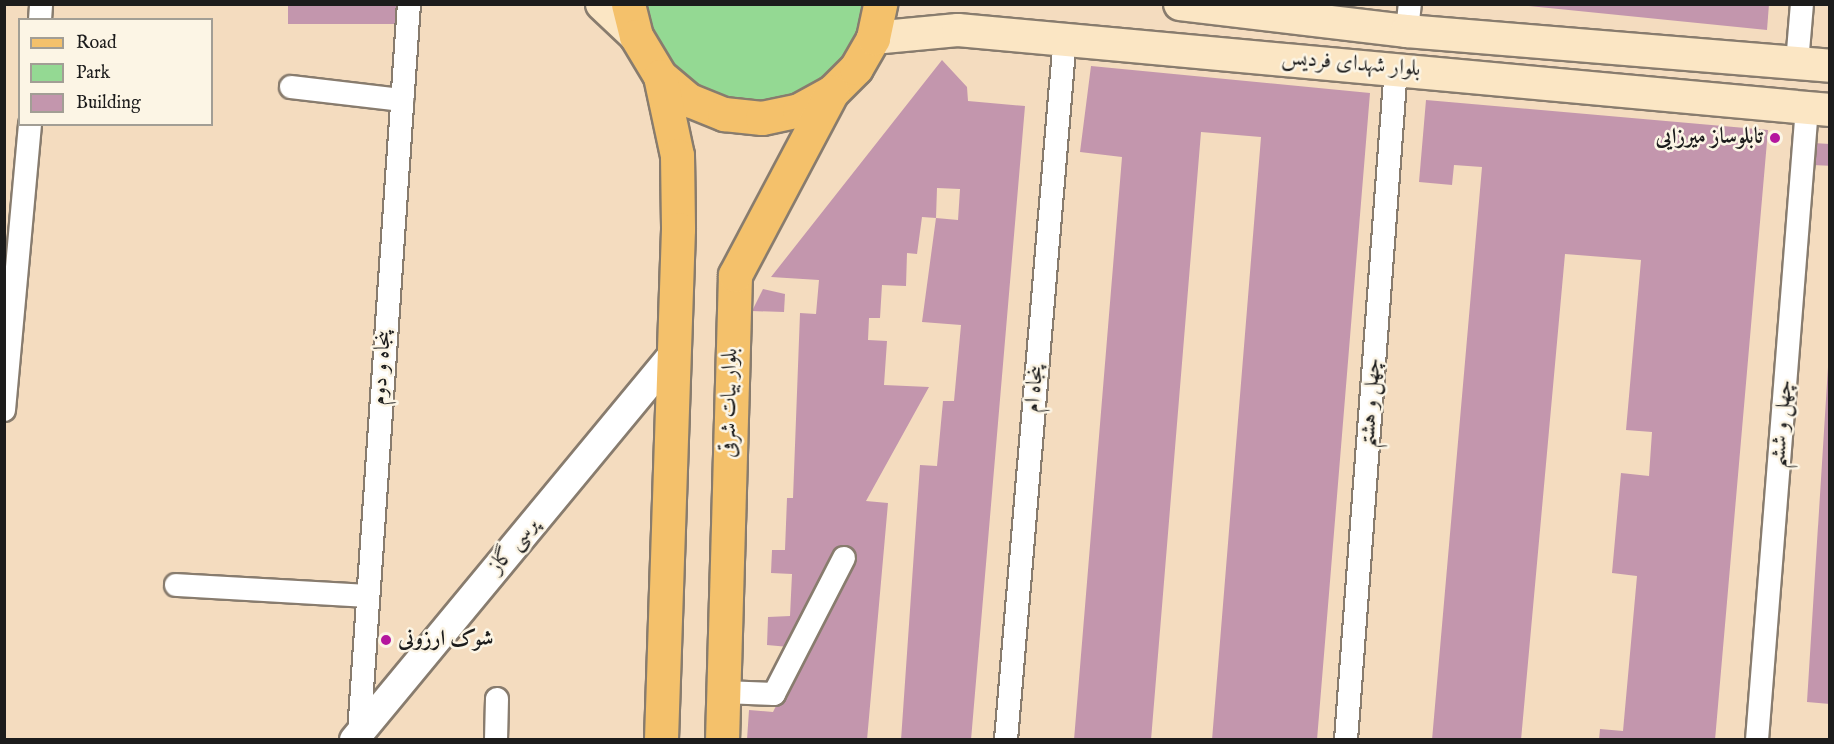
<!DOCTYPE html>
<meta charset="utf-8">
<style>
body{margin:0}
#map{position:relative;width:1834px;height:744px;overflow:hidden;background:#f4dcbf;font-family:"IM FELL English",Amiri,serif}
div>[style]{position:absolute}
.green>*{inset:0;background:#94d993}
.building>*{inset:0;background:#c396ad;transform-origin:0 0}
.roads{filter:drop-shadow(2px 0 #887c6e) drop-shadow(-2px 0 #887c6e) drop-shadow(0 2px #887c6e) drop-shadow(0 -2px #887c6e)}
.minor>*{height:22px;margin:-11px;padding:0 11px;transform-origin:11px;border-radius:11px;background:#fff}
.tertiary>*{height:28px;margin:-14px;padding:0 14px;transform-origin:14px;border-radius:14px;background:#fff}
.secondary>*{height:32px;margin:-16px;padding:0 16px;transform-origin:16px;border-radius:16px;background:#fbe6c4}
.primary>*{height:33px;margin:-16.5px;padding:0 16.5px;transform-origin:16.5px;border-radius:16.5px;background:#f4c16b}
.dots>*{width:16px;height:16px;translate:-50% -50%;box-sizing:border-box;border:3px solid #fcf5e5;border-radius:50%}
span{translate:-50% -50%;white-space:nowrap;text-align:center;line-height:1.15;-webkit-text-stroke:5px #fcf5e5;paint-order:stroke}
.street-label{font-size:22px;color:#1c1c1c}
.poi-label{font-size:22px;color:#1c1c1c;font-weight:700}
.right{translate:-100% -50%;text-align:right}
.left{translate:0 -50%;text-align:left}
.frame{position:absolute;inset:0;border:6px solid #1c1c1c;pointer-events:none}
.legend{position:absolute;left:18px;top:18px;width:195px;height:108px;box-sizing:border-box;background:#fcf5e5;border:2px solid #a29e95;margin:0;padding:8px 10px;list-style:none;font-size:18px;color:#1c1c1c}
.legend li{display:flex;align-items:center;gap:12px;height:30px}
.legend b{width:30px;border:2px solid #a29e95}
</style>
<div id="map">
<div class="green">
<div style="clip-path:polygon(642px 4px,870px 5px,865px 32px,818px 90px,745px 108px,677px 76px,654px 46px)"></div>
</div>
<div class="building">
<div style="left:288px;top:4px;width:116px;height:20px"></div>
<div style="clip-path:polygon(1510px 4px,1769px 4px,1767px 30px)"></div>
<div style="clip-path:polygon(942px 60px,967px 87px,968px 101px,1025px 106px,971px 740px,901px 740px,920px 465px,937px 466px,943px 401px,954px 401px,961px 325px,922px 322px,936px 218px,958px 220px,960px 189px,937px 188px,936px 218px,922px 217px,917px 254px,907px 253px,906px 286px,882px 285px,880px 318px,869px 318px,868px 340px,887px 341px,884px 385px,929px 387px,866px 501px,888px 503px,867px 740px,747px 740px,749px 710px,773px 712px,789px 680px,789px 647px,767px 645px,768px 617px,790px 616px,792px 574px,771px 573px,772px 550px,785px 550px,787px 498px,793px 498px,800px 313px,816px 314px,819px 280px,771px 277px)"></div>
<div style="clip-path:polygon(1091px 66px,1370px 93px,1317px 740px,1212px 740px,1261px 137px,1201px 132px,1151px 740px,1074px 740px,1122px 157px,1080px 152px)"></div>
<div style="clip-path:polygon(1426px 100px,1768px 130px,1715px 740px,1599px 740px,1600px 729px,1623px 731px,1637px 576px,1612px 573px,1621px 473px,1649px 476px,1652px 432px,1626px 430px,1641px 260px,1565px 254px,1521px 740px,1432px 740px,1482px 167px,1454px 165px,1452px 185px,1419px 182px)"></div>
<div style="left:1813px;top:143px;width:17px;height:22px;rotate:3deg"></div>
<div style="clip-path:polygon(763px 289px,785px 294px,784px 312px,752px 311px)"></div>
<div style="clip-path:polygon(1828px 367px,1830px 367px,1830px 704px,1807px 702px)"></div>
</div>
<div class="roads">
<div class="minor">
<div style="left:40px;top:20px;width:16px;rotate:-86deg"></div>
<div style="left:1407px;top:31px;width:27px;rotate:-84deg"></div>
<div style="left:1797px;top:63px;width:59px;rotate:-85.2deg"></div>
<div style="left:291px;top:87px;width:112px;rotate:6.7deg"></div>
<div style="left:4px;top:410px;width:287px;rotate:-84.8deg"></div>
<div style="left:176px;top:585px;width:190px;rotate:3.3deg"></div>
<div style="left:723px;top:692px;width:51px;rotate:2.2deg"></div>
<div style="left:774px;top:694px;width:153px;rotate:-62.8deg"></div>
<div style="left:359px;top:733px;width:731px;rotate:-86.08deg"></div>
<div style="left:496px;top:740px;width:41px;rotate:-88.6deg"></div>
<div style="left:1006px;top:740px;width:704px;rotate:-85.2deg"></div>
<div style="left:1346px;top:740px;width:675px;rotate:-85.75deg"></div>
<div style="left:1757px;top:740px;width:634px;rotate:-85.48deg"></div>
</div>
<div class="tertiary">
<div style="left:354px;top:740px;width:502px;rotate:-50.41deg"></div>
</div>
<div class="secondary">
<div style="left:602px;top:4px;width:47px;rotate:43.3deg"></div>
<div style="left:1180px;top:4px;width:229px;rotate:6.8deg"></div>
<div style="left:1407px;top:31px;width:424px;rotate:4.7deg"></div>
<div style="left:873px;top:38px;width:85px;rotate:-5.4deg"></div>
<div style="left:958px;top:30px;width:876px;rotate:5.24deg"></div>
</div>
<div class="primary">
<div style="left:628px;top:4px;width:33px;rotate:76deg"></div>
<div style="left:636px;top:36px;width:47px;rotate:59deg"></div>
<div style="left:660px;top:76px;width:38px;rotate:40deg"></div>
<div style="left:689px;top:100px;width:38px;rotate:22deg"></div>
<div style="left:724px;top:114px;width:38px;rotate:6deg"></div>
<div style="left:762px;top:118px;width:38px;rotate:-12deg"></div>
<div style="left:799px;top:110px;width:38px;rotate:-29deg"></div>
<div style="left:832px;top:92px;width:34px;rotate:-45deg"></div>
<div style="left:856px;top:68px;width:34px;rotate:-60deg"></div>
<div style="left:873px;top:38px;width:35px;rotate:-78deg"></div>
<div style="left:660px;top:76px;width:81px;rotate:77.9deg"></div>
<div style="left:677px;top:155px;width:74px;rotate:89.2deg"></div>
<div style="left:678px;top:229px;width:511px;rotate:91.91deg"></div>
<div style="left:722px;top:740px;width:465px;rotate:-88.4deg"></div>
<div style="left:735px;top:275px;width:207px;rotate:-62.1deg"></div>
</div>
</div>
<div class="dots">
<div style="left:1775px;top:138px;background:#b5179e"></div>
<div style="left:386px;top:640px;background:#b5179e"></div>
</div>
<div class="street-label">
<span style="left:1351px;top:64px;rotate:5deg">بلوار شهدای فردیس</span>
<span style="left:382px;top:368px;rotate:-86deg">پنجاه و دوم</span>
<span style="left:1035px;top:389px;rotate:-85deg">پنجاه ام</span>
<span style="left:730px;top:403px;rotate:-89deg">بلوار بیات شرقی</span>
<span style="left:1371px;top:403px;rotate:-86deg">چهل و هشتم</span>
<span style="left:1782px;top:424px;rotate:-85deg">چهل و ششم</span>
<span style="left:514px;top:546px;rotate:-50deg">پرسی گاز</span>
</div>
<div class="poi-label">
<span class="right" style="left:1763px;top:138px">تابلوساز میرزایی</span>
<span class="left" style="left:398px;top:640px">شوک ارزونی</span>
</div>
<div class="frame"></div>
<ul class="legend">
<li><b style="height:8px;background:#f4c16b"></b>Road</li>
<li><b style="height:16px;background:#94d993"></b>Park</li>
<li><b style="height:16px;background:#c396ad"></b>Building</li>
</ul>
</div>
